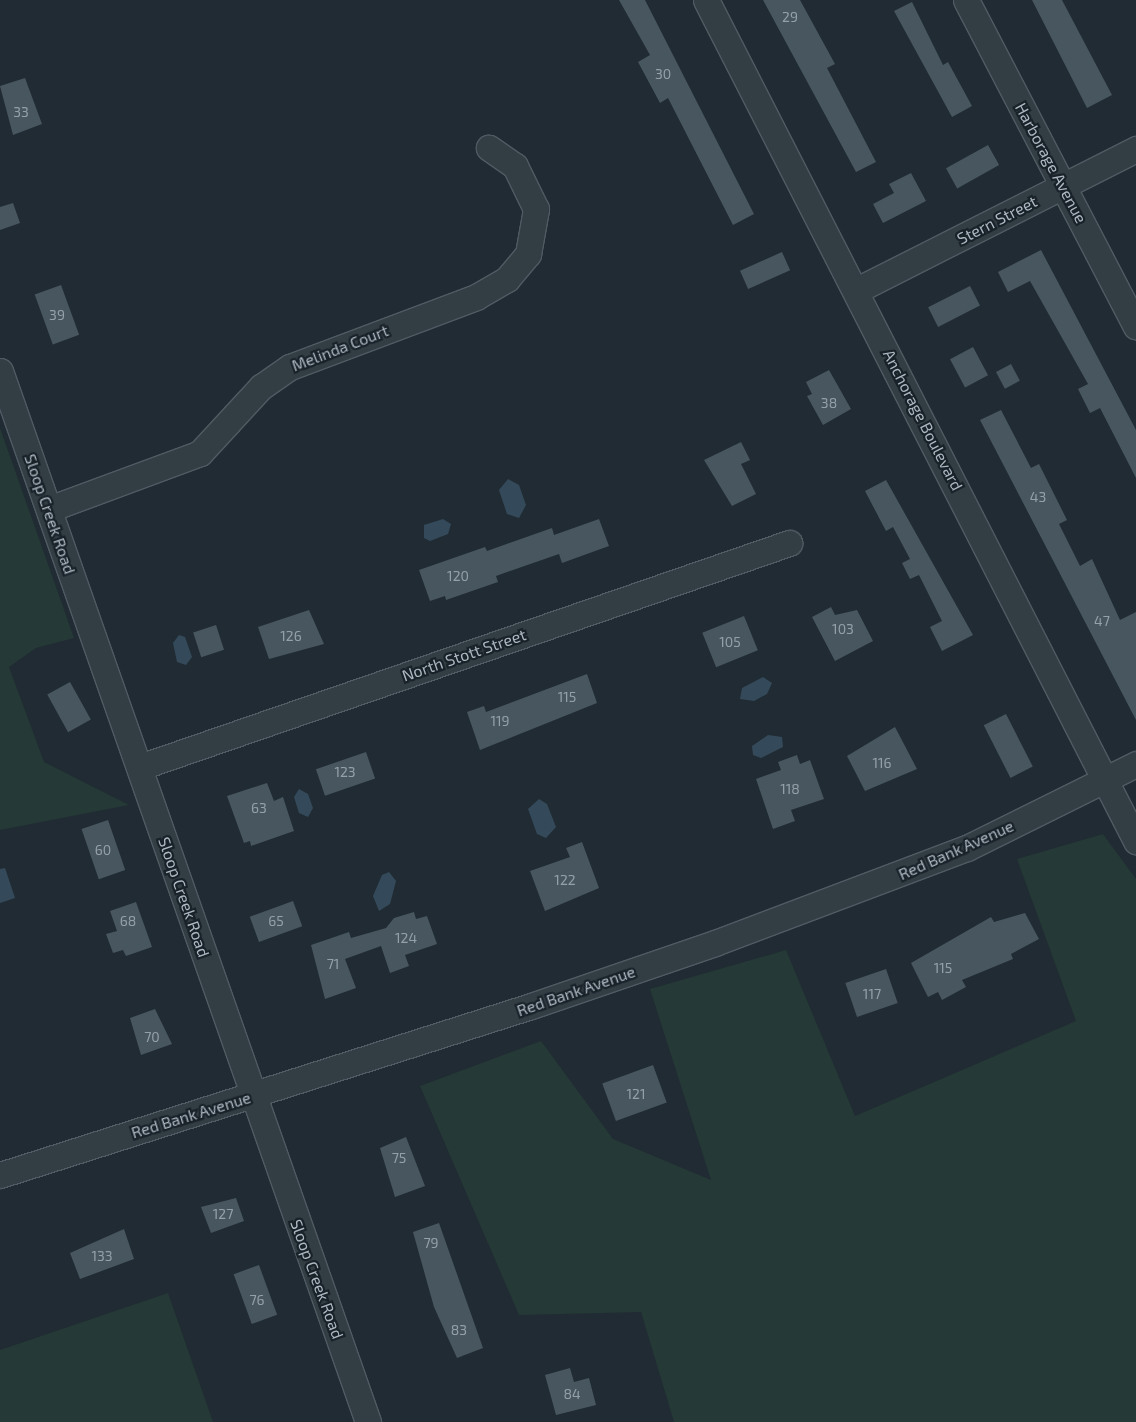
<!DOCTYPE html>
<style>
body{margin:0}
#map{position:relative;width:1136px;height:1422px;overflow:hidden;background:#202b33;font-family:"Exo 2",sans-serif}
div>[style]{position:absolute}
.green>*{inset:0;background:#253936}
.water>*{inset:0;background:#344a5a}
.building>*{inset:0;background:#485660;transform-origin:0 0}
.roads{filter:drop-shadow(1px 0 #505b63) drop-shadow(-1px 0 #505b63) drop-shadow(0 1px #505b63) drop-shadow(0 -1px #505b63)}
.minor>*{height:25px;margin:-12.5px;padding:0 12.5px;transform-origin:12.5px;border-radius:12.5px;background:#333d44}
span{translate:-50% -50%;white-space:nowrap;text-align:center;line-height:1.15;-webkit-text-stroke:4.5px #192229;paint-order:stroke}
.number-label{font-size:14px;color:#94a0aa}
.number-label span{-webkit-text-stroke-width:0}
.street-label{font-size:16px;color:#adb8c2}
</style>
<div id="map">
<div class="green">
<div style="clip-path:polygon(0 428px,74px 638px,36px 648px,9px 667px,44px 762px,129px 805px,0 830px)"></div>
<div style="clip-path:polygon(1103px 834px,1136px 879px,1136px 1422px,674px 1422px,641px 1312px,519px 1315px,420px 1086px,541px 1041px,613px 1139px,711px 1180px,650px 989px,786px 950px,855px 1116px,1076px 1021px,1017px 859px)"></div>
<div style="clip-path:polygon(168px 1293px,213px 1422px,0 1422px,0 1350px)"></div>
</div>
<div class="water">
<div style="clip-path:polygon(508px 479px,519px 485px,526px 505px,519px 518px,507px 514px,499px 490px)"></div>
<div style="clip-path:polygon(443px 519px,451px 524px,448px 534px,430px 541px,424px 538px,424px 525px)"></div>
<div style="clip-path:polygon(179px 635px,185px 637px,192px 657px,186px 665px,177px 662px,173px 643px)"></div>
<div style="clip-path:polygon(763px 677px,772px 683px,767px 694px,754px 701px,740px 699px,742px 688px)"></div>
<div style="clip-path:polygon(768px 735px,782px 737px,783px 747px,761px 758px,753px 755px,752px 746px)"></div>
<div style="clip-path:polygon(299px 789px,308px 794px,313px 808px,308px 817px,299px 813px,294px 797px)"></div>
<div style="clip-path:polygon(539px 799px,547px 804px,556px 827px,546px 838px,537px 834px,528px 809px)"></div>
<div style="clip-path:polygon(5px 868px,15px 898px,0 903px,0 869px)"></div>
<div style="clip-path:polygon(389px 872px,396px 881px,390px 904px,379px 911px,373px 896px,382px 875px)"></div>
</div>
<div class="building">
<div style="clip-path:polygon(619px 0,645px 0,754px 214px,733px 225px,668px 98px,660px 103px,638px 62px,650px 55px)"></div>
<div style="clip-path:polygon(763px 0,800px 0,835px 64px,827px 68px,876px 162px,856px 172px)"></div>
<div style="clip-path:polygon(1032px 0,1062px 0,1112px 95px,1087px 108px)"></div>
<div style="clip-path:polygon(912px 2px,943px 65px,948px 62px,972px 106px,952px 117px,894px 11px)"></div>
<div style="clip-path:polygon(25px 78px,42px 124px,13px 135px,0 86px)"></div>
<div style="left:988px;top:145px;width:23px;height:48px;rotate:61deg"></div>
<div style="clip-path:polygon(911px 173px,926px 201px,883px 223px,873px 204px,894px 193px,889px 184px)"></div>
<div style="clip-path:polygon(13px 203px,20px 223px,0 230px,0 207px)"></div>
<div style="clip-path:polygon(1041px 250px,1136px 430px,1136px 478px,1100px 408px,1090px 413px,1078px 389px,1088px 384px,1030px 281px,1008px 292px,998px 272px)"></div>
<div style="left:782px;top:252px;width:20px;height:46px;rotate:66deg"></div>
<div style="left:61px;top:285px;width:53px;height:28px;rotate:70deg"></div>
<div style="left:970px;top:286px;width:22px;height:47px;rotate:63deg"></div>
<div style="left:973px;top:347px;width:32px;height:26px;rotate:62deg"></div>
<div style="left:1011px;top:364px;width:19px;height:17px;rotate:62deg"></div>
<div style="clip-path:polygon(829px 370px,851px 409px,823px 425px,807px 396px,812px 394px,806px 382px)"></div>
<div style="clip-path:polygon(1001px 410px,1031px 468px,1039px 464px,1067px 520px,1059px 524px,1080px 566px,1092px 559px,1120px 620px,1136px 612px,1136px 720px,980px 420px)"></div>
<div style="clip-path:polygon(741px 442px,750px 460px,741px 464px,756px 494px,732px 506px,704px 460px)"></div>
<div style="clip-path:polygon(886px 480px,973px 635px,942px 651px,930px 627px,942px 621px,919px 575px,910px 579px,902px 563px,910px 559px,893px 527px,886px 531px,865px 491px)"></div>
<div style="clip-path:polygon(599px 519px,609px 546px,562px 563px,559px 554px,496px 576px,498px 582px,446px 600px,445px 596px,430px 601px,419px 570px,485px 547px,487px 551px,552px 528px,554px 535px)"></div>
<div style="clip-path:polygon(831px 607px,835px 615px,857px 610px,873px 641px,835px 661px,812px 617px)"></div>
<div style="clip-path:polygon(309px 610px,324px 644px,269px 659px,258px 627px)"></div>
<div style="left:744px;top:616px;width:37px;height:45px;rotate:68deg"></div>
<div style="left:216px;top:625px;width:26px;height:24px;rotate:72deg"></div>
<div style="clip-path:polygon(587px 674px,597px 703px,480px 750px,467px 712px,484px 706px,486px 712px)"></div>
<div style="left:70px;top:682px;width:43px;height:26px;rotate:61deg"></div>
<div style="left:1006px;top:714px;width:59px;height:25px;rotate:63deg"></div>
<div style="clip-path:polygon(895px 727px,917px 769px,865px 791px,847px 756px)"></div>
<div style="left:366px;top:752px;width:28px;height:53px;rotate:71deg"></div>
<div style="clip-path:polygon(797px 755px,800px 764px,810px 760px,824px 799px,791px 810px,795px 821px,773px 829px,756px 779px,781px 770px,778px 762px)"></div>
<div style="clip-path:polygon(267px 783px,274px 801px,283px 797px,294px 831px,251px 846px,250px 841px,244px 843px,227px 796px)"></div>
<div style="left:108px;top:820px;width:53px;height:28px;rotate:71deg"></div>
<div style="clip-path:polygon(582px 842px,599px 888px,545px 911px,530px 871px,570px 857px,566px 848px)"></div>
<div style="left:293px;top:901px;width:27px;height:46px;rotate:70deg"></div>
<div style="clip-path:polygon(136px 902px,152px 947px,126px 956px,123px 950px,113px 953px,106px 934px,117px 931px,110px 911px)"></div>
<div style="clip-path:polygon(414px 912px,416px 919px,427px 916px,437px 944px,405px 955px,409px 966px,390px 973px,381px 946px,345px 959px,356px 988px,325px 999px,311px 945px,349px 932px,351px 938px,386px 928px,394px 918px)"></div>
<div style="clip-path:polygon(1025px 913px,1039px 939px,1011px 954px,1013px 959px,962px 980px,966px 987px,942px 1000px,938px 992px,928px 997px,911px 963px,991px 917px,994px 922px)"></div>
<div style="left:886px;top:969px;width:36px;height:43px;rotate:71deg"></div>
<div style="clip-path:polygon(155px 1009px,172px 1044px,141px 1055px,130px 1018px)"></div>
<div style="left:653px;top:1065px;width:40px;height:54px;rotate:70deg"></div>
<div style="clip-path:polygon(406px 1137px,425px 1186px,395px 1197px,380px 1148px)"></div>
<div style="clip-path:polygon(236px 1198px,244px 1221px,211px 1233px,201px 1207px)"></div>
<div style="clip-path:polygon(439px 1223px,483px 1348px,457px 1358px,434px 1307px,413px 1232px)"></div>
<div style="clip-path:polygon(124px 1229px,134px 1259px,80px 1279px,70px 1253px)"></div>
<div style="left:259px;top:1265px;width:53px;height:27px;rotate:70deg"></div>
<div style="clip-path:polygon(570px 1368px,574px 1382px,589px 1378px,596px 1405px,556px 1415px,545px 1375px)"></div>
</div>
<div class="roads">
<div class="minor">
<div style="left:706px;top:0;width:945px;rotate:62.92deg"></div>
<div style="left:966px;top:0;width:368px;rotate:62.5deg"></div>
<div style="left:857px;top:290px;width:313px;rotate:-26.8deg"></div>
<div style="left:0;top:371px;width:1114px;rotate:70.7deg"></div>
<div style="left:49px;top:509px;width:161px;rotate:-20.3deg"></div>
<div style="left:200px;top:453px;width:90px;rotate:-47.3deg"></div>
<div style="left:261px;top:387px;width:35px;rotate:-35deg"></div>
<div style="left:290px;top:367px;width:199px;rotate:-20.6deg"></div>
<div style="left:476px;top:297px;width:36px;rotate:-30deg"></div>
<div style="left:507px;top:279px;width:33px;rotate:-50deg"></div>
<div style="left:528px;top:254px;width:46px;rotate:-79.9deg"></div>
<div style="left:536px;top:209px;width:48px;rotate:-116deg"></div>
<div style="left:515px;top:166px;width:32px;rotate:-145deg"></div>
<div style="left:140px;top:767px;width:687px;rotate:-19.04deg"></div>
<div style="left:0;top:1175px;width:557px;rotate:-17.65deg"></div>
<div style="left:531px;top:1006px;width:194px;rotate:-18.9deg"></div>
<div style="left:715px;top:943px;width:269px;rotate:-20.7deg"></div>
<div style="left:967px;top:848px;width:189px;rotate:-26.4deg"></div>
</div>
</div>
<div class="number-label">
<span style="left:790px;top:17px">29</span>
<span style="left:663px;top:74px">30</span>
<span style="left:21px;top:112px">33</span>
<span style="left:57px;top:315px">39</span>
<span style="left:829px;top:403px">38</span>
<span style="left:1038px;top:497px">43</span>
<span style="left:458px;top:576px">120</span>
<span style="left:1102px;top:621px">47</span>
<span style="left:843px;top:629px">103</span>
<span style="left:291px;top:636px">126</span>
<span style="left:730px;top:642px">105</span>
<span style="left:567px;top:697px">115</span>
<span style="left:500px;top:721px">119</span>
<span style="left:882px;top:763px">116</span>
<span style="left:345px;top:772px">123</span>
<span style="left:790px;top:789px">118</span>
<span style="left:259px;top:808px">63</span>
<span style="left:103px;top:850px">60</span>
<span style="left:565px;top:880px">122</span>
<span style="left:128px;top:921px">68</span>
<span style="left:276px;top:921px">65</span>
<span style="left:406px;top:938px">124</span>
<span style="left:333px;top:964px">71</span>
<span style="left:943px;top:968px">115</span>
<span style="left:872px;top:994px">117</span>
<span style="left:152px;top:1037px">70</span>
<span style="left:636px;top:1094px">121</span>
<span style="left:399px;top:1158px">75</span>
<span style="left:223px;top:1214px">127</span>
<span style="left:431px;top:1243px">79</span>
<span style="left:102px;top:1256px">133</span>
<span style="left:257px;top:1300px">76</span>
<span style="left:459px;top:1330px">83</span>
<span style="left:572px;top:1394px">84</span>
</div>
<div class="street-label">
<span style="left:1051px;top:163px;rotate:62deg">Harborage Avenue</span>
<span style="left:997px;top:220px;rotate:-27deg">Stern Street</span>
<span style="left:340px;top:348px;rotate:-21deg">Melinda Court</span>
<span style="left:923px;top:420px;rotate:63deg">Anchorage Boulevard</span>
<span style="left:50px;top:514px;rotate:71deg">Sloop Creek Road</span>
<span style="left:464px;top:655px;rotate:-19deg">North Stott Street</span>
<span style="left:956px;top:850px;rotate:-24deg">Red Bank Avenue</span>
<span style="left:184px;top:897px;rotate:71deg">Sloop Creek Road</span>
<span style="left:576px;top:991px;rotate:-19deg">Red Bank Avenue</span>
<span style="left:191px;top:1115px;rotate:-17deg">Red Bank Avenue</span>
<span style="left:317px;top:1279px;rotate:70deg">Sloop Creek Road</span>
</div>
</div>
